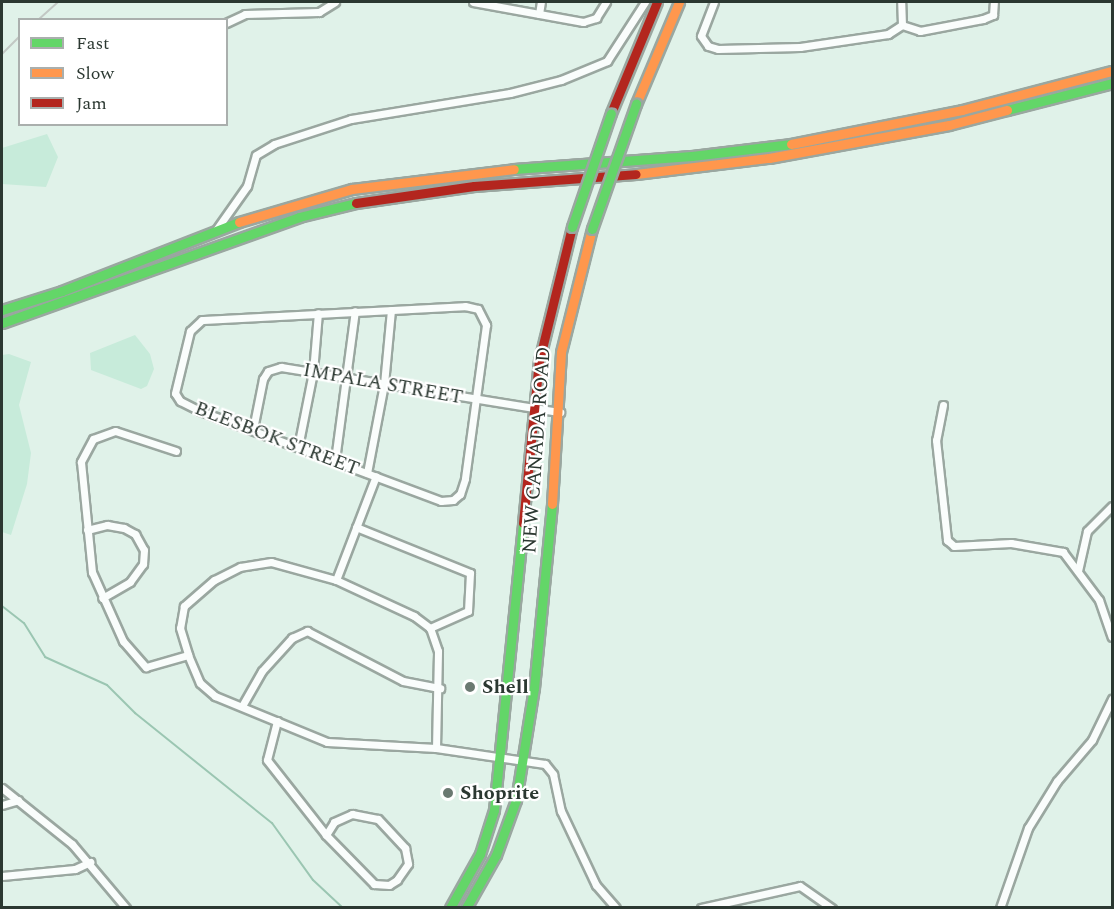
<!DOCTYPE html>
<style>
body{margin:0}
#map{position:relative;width:1114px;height:909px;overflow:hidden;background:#e0f2e9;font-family:Spectral,serif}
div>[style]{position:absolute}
.green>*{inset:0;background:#c7ebda}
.stream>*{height:2px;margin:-1px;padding:0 1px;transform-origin:1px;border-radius:1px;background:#9bc6b2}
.roads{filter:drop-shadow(2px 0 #9aa7a0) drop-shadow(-2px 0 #9aa7a0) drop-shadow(0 2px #9aa7a0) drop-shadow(0 -2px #9aa7a0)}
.street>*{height:7px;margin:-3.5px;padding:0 3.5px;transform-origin:3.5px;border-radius:3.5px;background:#fafdfc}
.fast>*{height:9px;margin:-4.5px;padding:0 4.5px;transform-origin:4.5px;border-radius:4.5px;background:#63d668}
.slow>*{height:9px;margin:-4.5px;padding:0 4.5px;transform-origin:4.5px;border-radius:4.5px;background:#ff974d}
.jam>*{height:9px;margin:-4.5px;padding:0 4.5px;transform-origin:4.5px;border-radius:4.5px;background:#b3261e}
.rail>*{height:2px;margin:-1px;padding:0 1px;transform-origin:1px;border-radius:1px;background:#c2c8c4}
.bridges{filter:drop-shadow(2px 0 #9aa7a0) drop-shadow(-2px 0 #9aa7a0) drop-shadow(0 2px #9aa7a0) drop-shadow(0 -2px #9aa7a0)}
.fast-bridge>*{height:9px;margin:-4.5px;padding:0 4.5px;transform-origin:4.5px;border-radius:4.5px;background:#63d668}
.dots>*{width:16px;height:16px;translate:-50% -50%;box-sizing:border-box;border:3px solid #fff;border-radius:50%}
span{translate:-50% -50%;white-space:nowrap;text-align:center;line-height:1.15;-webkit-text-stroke:4.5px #fff;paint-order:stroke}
.street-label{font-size:20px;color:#2b3831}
.poi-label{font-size:20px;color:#2b3831;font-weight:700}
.left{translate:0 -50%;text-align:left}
.frame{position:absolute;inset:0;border:3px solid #2b3831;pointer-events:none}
.legend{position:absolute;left:18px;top:18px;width:210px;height:108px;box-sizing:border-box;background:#fff;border:2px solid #aaafad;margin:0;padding:8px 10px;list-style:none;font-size:18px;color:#2b3831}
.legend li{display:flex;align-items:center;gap:12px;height:30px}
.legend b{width:30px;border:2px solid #aaafad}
</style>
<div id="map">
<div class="green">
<div style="clip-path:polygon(47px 134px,58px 157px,46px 187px,2px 184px,2px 148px)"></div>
<div style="clip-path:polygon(135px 335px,150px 354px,154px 369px,147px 386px,141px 389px,91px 370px,90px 353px)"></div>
<div style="clip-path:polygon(9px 354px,31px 362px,19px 405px,31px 453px,27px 484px,11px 535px,2px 532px,2px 355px)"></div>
</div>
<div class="stream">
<div style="left:2px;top:606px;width:28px;rotate:38deg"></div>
<div style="left:24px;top:623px;width:40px;rotate:58deg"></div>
<div style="left:45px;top:657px;width:68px;rotate:24.3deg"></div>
<div style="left:107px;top:685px;width:40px;rotate:45deg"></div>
<div style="left:135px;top:713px;width:176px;rotate:38.8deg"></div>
<div style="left:272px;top:823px;width:70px;rotate:54.3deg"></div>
<div style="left:313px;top:880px;width:41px;rotate:43deg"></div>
</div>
<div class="roads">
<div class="street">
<div style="left:473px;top:2px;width:112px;rotate:10.3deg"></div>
<div style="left:583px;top:22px;width:14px;rotate:-17deg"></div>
<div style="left:596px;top:18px;width:19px;rotate:-58deg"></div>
<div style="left:714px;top:2px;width:36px;rotate:111deg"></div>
<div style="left:701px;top:36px;width:12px;rotate:55deg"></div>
<div style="left:708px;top:46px;width:10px;rotate:17deg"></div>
<div style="left:718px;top:49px;width:82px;rotate:-1.4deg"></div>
<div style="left:800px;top:47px;width:89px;rotate:-8.4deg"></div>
<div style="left:888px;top:34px;width:17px;rotate:-33deg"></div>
<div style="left:902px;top:25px;width:23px;rotate:-92deg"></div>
<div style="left:539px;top:14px;width:12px;rotate:-81deg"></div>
<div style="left:226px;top:23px;width:21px;rotate:-25deg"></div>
<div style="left:245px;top:14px;width:74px;rotate:-1.5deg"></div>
<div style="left:319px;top:12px;width:19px;rotate:-32deg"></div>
<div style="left:902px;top:25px;width:19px;rotate:18deg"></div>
<div style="left:920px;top:31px;width:64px;rotate:-10.8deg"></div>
<div style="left:983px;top:19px;width:11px;rotate:-22deg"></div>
<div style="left:993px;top:15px;width:13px;rotate:-86deg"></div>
<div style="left:216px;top:230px;width:54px;rotate:-54.8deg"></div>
<div style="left:247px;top:186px;width:32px;rotate:-74deg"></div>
<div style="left:256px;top:155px;width:21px;rotate:-31deg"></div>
<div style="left:274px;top:144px;width:81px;rotate:-18deg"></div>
<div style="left:351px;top:119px;width:161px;rotate:-9.3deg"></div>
<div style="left:510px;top:93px;width:53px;rotate:-14.3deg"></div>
<div style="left:561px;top:80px;width:50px;rotate:-22.4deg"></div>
<div style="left:607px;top:61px;width:70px;rotate:-57.2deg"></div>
<div style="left:465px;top:306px;width:13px;rotate:13deg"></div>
<div style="left:478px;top:309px;width:18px;rotate:63deg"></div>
<div style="left:486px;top:325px;width:155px;rotate:97.8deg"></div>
<div style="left:465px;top:479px;width:16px;rotate:108deg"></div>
<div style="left:460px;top:494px;width:9px;rotate:139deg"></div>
<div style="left:453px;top:500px;width:12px;rotate:175deg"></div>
<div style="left:441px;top:501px;width:257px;rotate:-159.5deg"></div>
<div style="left:200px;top:411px;width:22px;rotate:-153deg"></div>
<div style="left:180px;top:401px;width:9px;rotate:-122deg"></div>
<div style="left:175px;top:393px;width:64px;rotate:-76.4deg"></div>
<div style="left:190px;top:331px;width:16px;rotate:-43deg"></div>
<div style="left:202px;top:320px;width:263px;rotate:-3deg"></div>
<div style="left:943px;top:405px;width:36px;rotate:101deg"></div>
<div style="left:936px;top:440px;width:101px;rotate:83.7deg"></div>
<div style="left:947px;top:540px;width:9px;rotate:41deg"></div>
<div style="left:954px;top:546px;width:57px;rotate:-3deg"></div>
<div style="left:1011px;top:543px;width:53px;rotate:9.8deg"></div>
<div style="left:1063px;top:552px;width:60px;rotate:53.1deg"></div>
<div style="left:1099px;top:600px;width:39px;rotate:71deg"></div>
<div style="left:253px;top:429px;width:51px;rotate:-78.7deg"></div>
<div style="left:263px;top:379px;width:9px;rotate:-58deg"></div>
<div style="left:268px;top:371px;width:14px;rotate:-17deg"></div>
<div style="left:281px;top:367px;width:283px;rotate:9.2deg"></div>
<div style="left:298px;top:447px;width:76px;rotate:-78.7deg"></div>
<div style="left:313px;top:372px;width:59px;rotate:-85.2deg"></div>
<div style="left:176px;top:451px;width:64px;rotate:-161.8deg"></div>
<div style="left:115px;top:431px;width:23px;rotate:160deg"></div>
<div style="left:93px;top:439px;width:26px;rotate:118deg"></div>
<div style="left:81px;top:462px;width:111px;rotate:84.3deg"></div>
<div style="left:92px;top:572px;width:76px;rotate:65.8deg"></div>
<div style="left:123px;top:641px;width:35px;rotate:49deg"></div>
<div style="left:146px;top:667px;width:44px;rotate:-15.9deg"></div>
<div style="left:335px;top:460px;width:150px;rotate:-82.4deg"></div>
<div style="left:367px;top:473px;width:91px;rotate:-79.2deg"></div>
<div style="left:384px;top:384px;width:74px;rotate:-84.6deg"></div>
<div style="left:356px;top:527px;width:123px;rotate:22deg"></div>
<div style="left:470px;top:573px;width:38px;rotate:93deg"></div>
<div style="left:468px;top:611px;width:42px;rotate:155.9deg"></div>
<div style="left:87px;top:530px;width:21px;rotate:-14deg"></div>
<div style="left:107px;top:525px;width:17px;rotate:10deg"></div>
<div style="left:124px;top:528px;width:13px;rotate:29deg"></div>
<div style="left:135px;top:534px;width:18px;rotate:61deg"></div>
<div style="left:144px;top:550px;width:14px;rotate:94deg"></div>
<div style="left:143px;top:564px;width:22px;rotate:126deg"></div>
<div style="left:130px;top:582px;width:32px;rotate:150deg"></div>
<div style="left:1078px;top:571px;width:41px;rotate:-77.3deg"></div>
<div style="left:1087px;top:531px;width:35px;rotate:-45deg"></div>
<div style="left:336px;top:580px;width:111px;rotate:-69deg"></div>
<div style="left:242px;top:706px;width:40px;rotate:-60.3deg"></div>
<div style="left:262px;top:671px;width:45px;rotate:-47.7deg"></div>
<div style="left:292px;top:638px;width:17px;rotate:-25deg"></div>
<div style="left:307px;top:631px;width:108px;rotate:27.5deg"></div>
<div style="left:403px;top:681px;width:38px;rotate:11deg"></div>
<div style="left:277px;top:721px;width:40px;rotate:104.4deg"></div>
<div style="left:267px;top:760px;width:95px;rotate:51.8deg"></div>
<div style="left:436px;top:748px;width:97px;rotate:-88.8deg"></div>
<div style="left:438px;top:651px;width:24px;rotate:-109deg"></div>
<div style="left:430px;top:628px;width:20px;rotate:-143deg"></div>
<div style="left:414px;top:616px;width:86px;rotate:-155.2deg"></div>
<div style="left:336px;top:580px;width:67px;rotate:-164.5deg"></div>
<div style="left:271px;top:562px;width:31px;rotate:171deg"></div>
<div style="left:240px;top:567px;width:29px;rotate:153deg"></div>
<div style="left:214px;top:580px;width:40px;rotate:139deg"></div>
<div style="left:184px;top:606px;width:22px;rotate:100deg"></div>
<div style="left:180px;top:628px;width:28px;rotate:73deg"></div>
<div style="left:188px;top:655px;width:30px;rotate:67deg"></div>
<div style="left:200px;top:683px;width:20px;rotate:41deg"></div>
<div style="left:215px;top:696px;width:121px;rotate:22.3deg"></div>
<div style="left:327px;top:742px;width:109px;rotate:3.2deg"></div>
<div style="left:436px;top:748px;width:110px;rotate:8.4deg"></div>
<div style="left:545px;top:764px;width:13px;rotate:51deg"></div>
<div style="left:553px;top:774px;width:38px;rotate:78deg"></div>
<div style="left:561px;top:811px;width:82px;rotate:64.7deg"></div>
<div style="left:596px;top:885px;width:30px;rotate:49deg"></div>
<div style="left:2px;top:788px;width:90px;rotate:38.7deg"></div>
<div style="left:72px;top:844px;width:84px;rotate:49.8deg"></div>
<div style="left:2px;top:805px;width:17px;rotate:-17deg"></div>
<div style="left:352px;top:814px;width:26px;rotate:11deg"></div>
<div style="left:378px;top:819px;width:40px;rotate:47deg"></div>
<div style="left:405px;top:848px;width:16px;rotate:79deg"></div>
<div style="left:408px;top:864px;width:19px;rotate:125deg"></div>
<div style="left:397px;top:880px;width:9px;rotate:148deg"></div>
<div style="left:389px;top:885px;width:15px;rotate:-176deg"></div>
<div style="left:374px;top:884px;width:69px;rotate:-134.4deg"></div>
<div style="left:326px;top:835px;width:15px;rotate:-58deg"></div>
<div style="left:334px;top:822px;width:20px;rotate:-24deg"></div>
<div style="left:2px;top:876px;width:73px;rotate:-5.5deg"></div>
<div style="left:75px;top:869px;width:17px;rotate:-25deg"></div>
<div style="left:701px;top:908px;width:101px;rotate:-12.5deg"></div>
<div style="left:800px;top:886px;width:39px;rotate:35deg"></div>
<div style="left:1000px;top:908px;width:85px;rotate:-70.7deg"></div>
<div style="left:1028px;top:828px;width:55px;rotate:-58.3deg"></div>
<div style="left:1057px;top:781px;width:54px;rotate:-49.5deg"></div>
<div style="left:1092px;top:740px;width:46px;rotate:-64deg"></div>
</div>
<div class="fast">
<div style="left:1007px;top:110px;width:108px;rotate:-14.4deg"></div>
<div style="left:514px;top:169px;width:178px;rotate:-4.2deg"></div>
<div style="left:692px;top:156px;width:100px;rotate:-6.9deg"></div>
<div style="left:2px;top:310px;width:63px;rotate:-17.6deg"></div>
<div style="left:62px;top:291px;width:190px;rotate:-21.3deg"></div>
<div style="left:2px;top:323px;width:315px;rotate:-19.6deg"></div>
<div style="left:299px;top:217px;width:59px;rotate:-13.8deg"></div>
<div style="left:450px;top:908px;width:62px;rotate:-60.9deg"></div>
<div style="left:480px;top:854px;width:46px;rotate:-72.3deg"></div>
<div style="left:494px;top:810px;width:288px;rotate:-84.2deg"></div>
<div style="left:466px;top:908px;width:61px;rotate:-60.5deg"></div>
<div style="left:496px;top:855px;width:59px;rotate:-70deg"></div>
<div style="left:516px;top:800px;width:113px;rotate:-80.9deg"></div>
<div style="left:534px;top:688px;width:185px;rotate:-84.4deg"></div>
</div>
<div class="slow">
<div style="left:636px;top:104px;width:111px;rotate:-67.1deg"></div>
<div style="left:791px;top:144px;width:174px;rotate:-11.2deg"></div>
<div style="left:962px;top:110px;width:155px;rotate:-14.6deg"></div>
<div style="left:636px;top:174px;width:134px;rotate:-6.9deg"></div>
<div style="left:769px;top:158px;width:183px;rotate:-10.4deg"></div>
<div style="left:949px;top:125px;width:60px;rotate:-14.5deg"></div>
<div style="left:239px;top:222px;width:118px;rotate:-16.3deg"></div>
<div style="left:352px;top:189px;width:163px;rotate:-7deg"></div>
<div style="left:552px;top:504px;width:152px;rotate:-86.6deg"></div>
<div style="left:561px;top:352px;width:127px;rotate:-75.9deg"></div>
</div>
<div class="jam">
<div style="left:611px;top:113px;width:120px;rotate:-67.5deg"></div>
<div style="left:356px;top:203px;width:119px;rotate:-8.2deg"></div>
<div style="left:474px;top:186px;width:162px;rotate:-4.2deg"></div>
<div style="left:523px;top:523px;width:163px;rotate:-84.4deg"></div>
<div style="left:539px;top:361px;width:138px;rotate:-76.2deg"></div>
</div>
</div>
<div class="rail">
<div style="left:38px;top:20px;width:27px;rotate:-42deg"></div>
<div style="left:2px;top:54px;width:25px;rotate:-45deg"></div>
</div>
<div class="bridges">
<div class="fast-bridge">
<div style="left:572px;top:227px;width:120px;rotate:-71.1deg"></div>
<div style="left:592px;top:229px;width:133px;rotate:-70.6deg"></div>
</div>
</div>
<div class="dots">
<div style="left:470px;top:687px;background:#6a7971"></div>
<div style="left:448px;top:793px;background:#6a7971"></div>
</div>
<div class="street-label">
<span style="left:383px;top:384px;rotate:10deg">IMPALA STREET</span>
<span style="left:277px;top:439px;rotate:21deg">BLESBOK STREET</span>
<span style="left:537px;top:450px;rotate:-86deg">NEW CANADA ROAD</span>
</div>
<div class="poi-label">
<span class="left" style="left:482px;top:687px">Shell</span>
<span class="left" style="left:460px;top:793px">Shoprite</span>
</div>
<div class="frame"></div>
<ul class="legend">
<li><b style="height:8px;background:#63d668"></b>Fast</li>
<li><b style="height:8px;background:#ff974d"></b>Slow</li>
<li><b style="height:8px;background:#b3261e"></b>Jam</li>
</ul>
</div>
